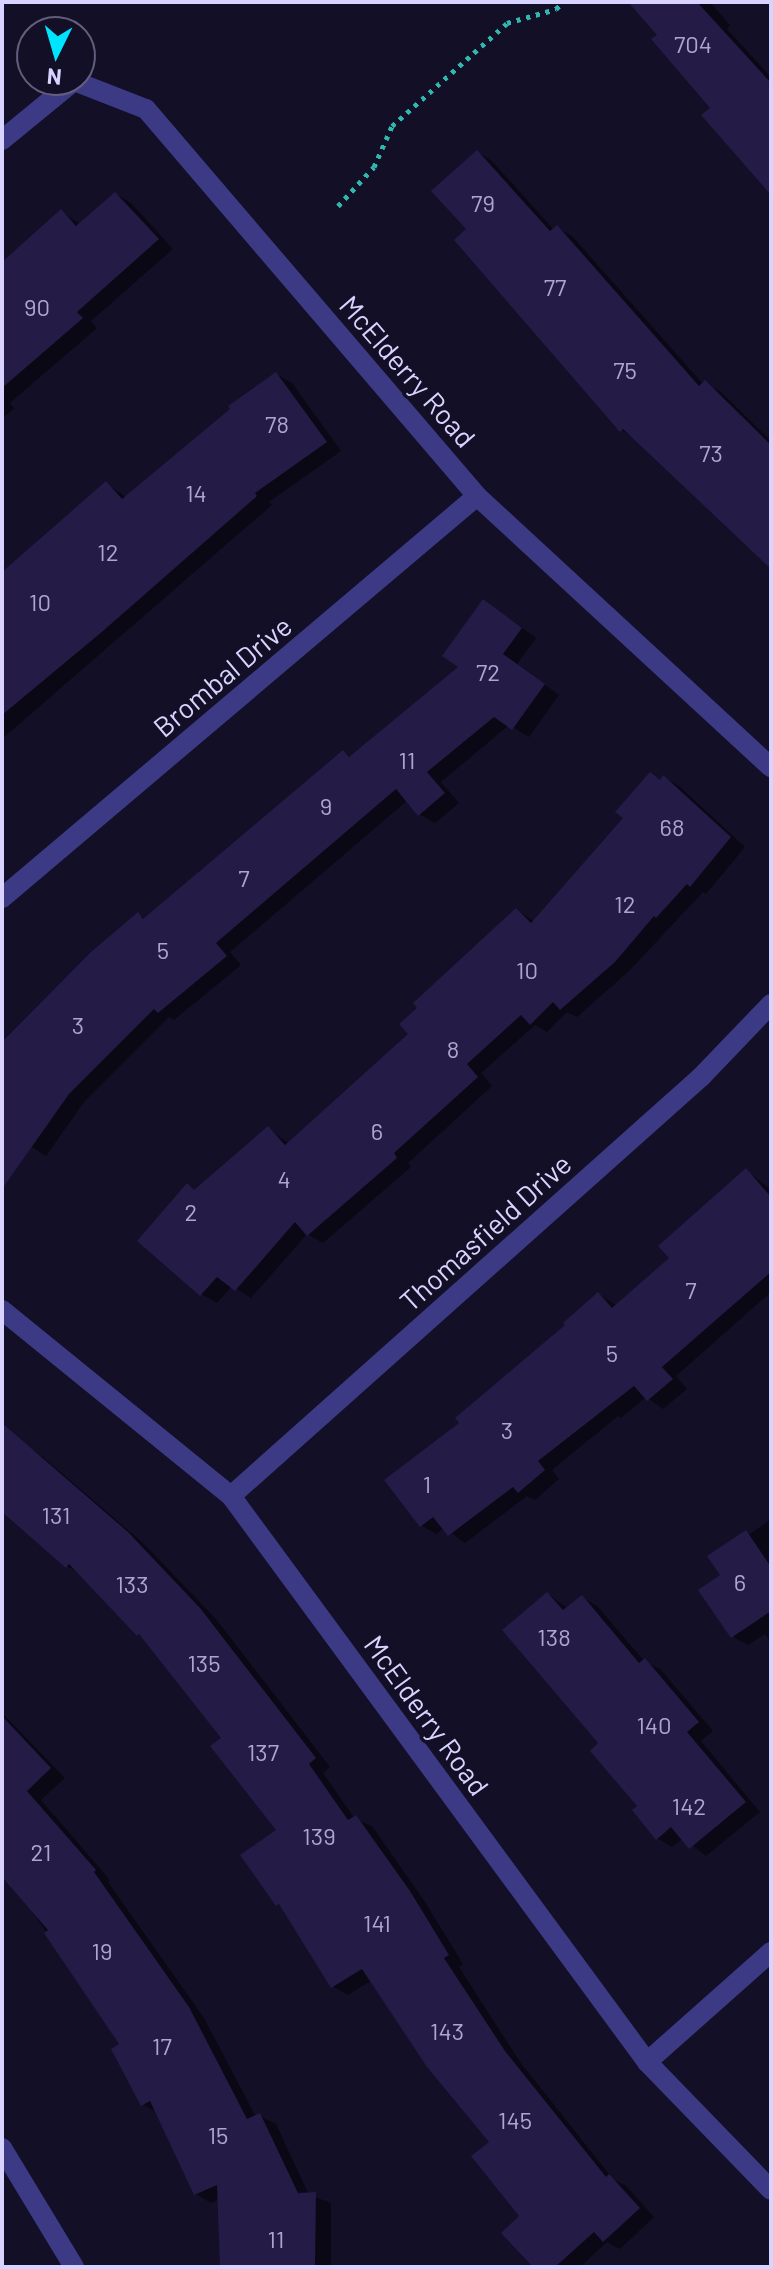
<!DOCTYPE html>
<style>
body{margin:0}
#map{position:relative;width:773px;height:2269px;overflow:hidden;background:#130f26;font-family:Barlow,sans-serif}
div>[style]{position:absolute}
.shadow>*{inset:0;background:#0007}
.building>*{inset:0;background:#241b47}
.path>*{height:5px;margin-top:-2.5px;transform-origin:0;background:repeating-linear-gradient(90deg,#2fb8b0 0 4px,transparent 0 10px)}
.street>*{height:20px;margin:-10px;padding:0 10px;transform-origin:10px;border-radius:10px;background:#3d3a85}
span{translate:-50% -50%;white-space:nowrap;text-align:center;line-height:1.15;-webkit-text-stroke:7px #130f26;paint-order:stroke}
.number-label{font-size:24px;color:#aca6d1}
.number-label span{-webkit-text-stroke-width:0}
.street-label{font-size:28px;color:#d9d4ff}
.frame{position:absolute;inset:0;border:4px solid #d9d4ff;pointer-events:none}
.north{position:absolute;left:16px;top:16px;width:80px;height:80px;box-sizing:border-box;background:#130f26;border:2px solid #625e7d;border-radius:50%;rotate:185deg;font-size:22px;font-weight:700;line-height:32px;text-align:center;color:#d9d4ff}
.north::after{content:'';display:block;margin:auto;width:28px;height:36px;background:#00e5ff;clip-path:polygon(50% 0,100% 100%,50% 72%,0 100%)}
</style>
<div id="map">
<div class="shadow">
<div style="clip-path:polygon(659px 2px,710px 2px,730px 25px,727px 29px,771px 77px,771px 186px,659px 35px)"></div>
<div style="clip-path:polygon(477px 152px,492px 161px,554px 230px,557px 228px,572px 236px,703px 384px,720px 391px,771px 441px,771px 567px,635px 438px,621px 430px,469px 229px)"></div>
<div style="clip-path:polygon(116px 194px,131px 203px,173px 249px,91px 321px,97px 328px,10px 403px,14px 408px,2px 419px,2px 264px,61px 211px,81px 225px)"></div>
<div style="clip-path:polygon(276px 374px,292px 383px,341px 451px,269px 502px,272px 505px,2px 739px,2px 574px,106px 483px,127px 498px)"></div>
<div style="clip-path:polygon(499px 611px,536px 638px,517px 664px,559px 695px,529px 737px,509px 725px,441px 782px,459px 803px,435px 823px,419px 814px,408px 800px,230px 952px,241px 965px,174px 1020px,169px 1017px,84px 1102px,46px 1156px,2px 1127px,2px 1044px,138px 915px,146px 919px,343px 752px,351px 757px,461px 667px)"></div>
<div style="clip-path:polygon(664px 778px,679px 786px,745px 847px,706px 894px,703px 892px,630px 970px,577px 1017px,567px 1012px,547px 1032px,535px 1025px,481px 1073px,492px 1086px,408px 1163px,411px 1167px,323px 1243px,307px 1234px,251px 1298px,232px 1286px,217px 1303px,201px 1294px,187px 1186px,196px 1191px,268px 1128px,289px 1144px,411px 1034px,517px 910px,535px 922px)"></div>
<div style="clip-path:polygon(746px 1170px,771px 1190px,771px 1292px,676px 1376px,687px 1389px,663px 1409px,646px 1397px,621px 1418px,618px 1416px,552px 1470px,559px 1479px,535px 1500px,527px 1496px,465px 1543px,444px 1528px,436px 1534px,421px 1525px,462px 1424px,599px 1294px,617px 1306px,672px 1258px)"></div>
<div style="clip-path:polygon(2px 1428px,43px 1457px,143px 1543px,216px 1619px,330px 1767px,323px 1773px,355px 1819px,372px 1826px,425px 1902px,463px 1964px,459px 1967px,520px 2062px,613px 2179px,625px 2185px,654px 2217px,620px 2249px,607px 2242px,580px 2267px,535px 2267px,522px 2216px,492px 2142px,372px 1980px,348px 1995px,332px 1986px,283px 1907px,278px 1904px,279px 1831px,224px 1738px,147px 1639px,82px 1575px,67px 1566px,2px 1509px)"></div>
<div style="clip-path:polygon(771px 1519px,771px 1643px,765px 1634px,748px 1645px,733px 1637px,723px 1576px,746px 1532px,750px 1534px)"></div>
<div style="clip-path:polygon(548px 1594px,568px 1609px,582px 1597px,597px 1606px,644px 1661px,660px 1669px,713px 1731px,701px 1741px,760px 1812px,706px 1856px,683px 1838px,672px 1847px,657px 1838px,601px 1743px)"></div>
<div style="clip-path:polygon(2px 1713px,65px 1778px,41px 1800px,110px 1880px,108px 1882px,204px 2018px,256px 2117px,260px 2116px,276px 2124px,309px 2195px,331px 2203px,331px 2267px,222px 2267px,220px 2199px,211px 2203px,196px 2194px,158px 2113px,142px 2104px,122px 2044px,26px 1902px,2px 1874px)"></div>
</div>
<div class="building">
<div style="clip-path:polygon(628px 2px,697px 2px,771px 83px,771px 195px,701px 115px,710px 108px,651px 39px,657px 35px)"></div>
<div style="clip-path:polygon(477px 150px,550px 231px,557px 225px,699px 386px,705px 380px,771px 445px,771px 569px,623px 429px,620px 432px,454px 240px,466px 229px,431px 191px)"></div>
<div style="clip-path:polygon(115px 192px,159px 239px,77px 312px,83px 318px,2px 388px,2px 262px,61px 209px,76px 226px)"></div>
<div style="clip-path:polygon(276px 372px,327px 442px,255px 493px,257px 496px,103px 631px,2px 715px,2px 572px,106px 481px,122px 499px,230px 409px,228px 406px)"></div>
<div style="clip-path:polygon(483px 599px,522px 628px,503px 654px,545px 684px,512px 730px,494px 717px,427px 772px,445px 793px,418px 816px,396px 789px,216px 943px,227px 956px,158px 1013px,154px 1009px,69px 1094px,2px 1189px,2px 1042px,91px 952px,138px 912px,143px 919px,343px 750px,349px 757px,458px 667px,442px 656px)"></div>
<div style="clip-path:polygon(650px 772px,660px 780px,663px 775px,731px 837px,690px 887px,687px 884px,656px 918px,654px 916px,615px 962px,560px 1010px,553px 1002px,530px 1025px,521px 1015px,467px 1064px,478px 1077px,394px 1153px,397px 1158px,307px 1236px,295px 1222px,235px 1291px,217px 1277px,200px 1296px,137px 1241px,187px 1183px,194px 1190px,268px 1126px,285px 1145px,408px 1034px,399px 1024px,417px 1008px,413px 1003px,516px 908px,531px 923px,623px 818px,615px 812px)"></div>
<div style="clip-path:polygon(746px 1168px,771px 1197px,771px 1272px,662px 1367px,673px 1379px,647px 1401px,634px 1386px,538px 1461px,545px 1470px,518px 1493px,513px 1487px,448px 1536px,433px 1517px,420px 1527px,384px 1480px,459px 1423px,455px 1418px,565px 1325px,563px 1323px,598px 1292px,612px 1308px,669px 1258px,658px 1246px)"></div>
<div style="clip-path:polygon(2px 1423px,128px 1532px,200px 1608px,316px 1758px,309px 1764px,348px 1820px,356px 1815px,410px 1891px,449px 1955px,444px 1958px,505px 2051px,606px 2177px,609px 2174px,640px 2208px,603px 2242px,594px 2232px,555px 2267px,533px 2267px,501px 2233px,519px 2216px,471px 2156px,489px 2142px,427px 2067px,362px 1969px,331px 1988px,279px 1904px,276px 1906px,240px 1855px,276px 1830px,210px 1746px,221px 1738px,139px 1634px,137px 1636px,69px 1564px,66px 1568px,2px 1512px)"></div>
<div style="clip-path:polygon(746px 1530px,771px 1567px,771px 1611px,731px 1638px,698px 1590px,720px 1575px,707px 1556px)"></div>
<div style="clip-path:polygon(547px 1592px,563px 1610px,582px 1595px,639px 1663px,645px 1658px,699px 1722px,687px 1732px,746px 1802px,689px 1849px,671px 1827px,656px 1840px,632px 1810px,637px 1806px,590px 1751px,598px 1743px,502px 1630px)"></div>
<div style="clip-path:polygon(2px 1716px,51px 1768px,27px 1791px,96px 1870px,94px 1872px,189px 2007px,247px 2119px,260px 2113px,298px 2193px,316px 2192px,315px 2267px,220px 2267px,217px 2185px,194px 2195px,150px 2101px,141px 2106px,111px 2049px,119px 2044px,44px 1933px,48px 1930px,2px 1877px)"></div>
</div>
<div class="path">
<div style="left:338px;top:206px;width:53px;rotate:-47.3deg"></div>
<div style="left:374px;top:167px;width:45px;rotate:-66.3deg"></div>
<div style="left:392px;top:126px;width:154px;rotate:-41.8deg"></div>
<div style="left:507px;top:23px;width:51px;rotate:-15.9deg"></div>
<div style="left:556px;top:9px;width:10px;rotate:-45deg"></div>
</div>
<div class="street">
<div style="left:2px;top:140px;width:93px;rotate:-39.3deg"></div>
<div style="left:74px;top:81px;width:77px;rotate:21.3deg"></div>
<div style="left:146px;top:109px;width:509px;rotate:49.46deg"></div>
<div style="left:477px;top:496px;width:400px;rotate:42.7deg"></div>
<div style="left:2px;top:898px;width:622px;rotate:-40.24deg"></div>
<div style="left:2px;top:1310px;width:295px;rotate:39.1deg"></div>
<div style="left:231px;top:1496px;width:702px;rotate:53.68deg"></div>
<div style="left:647px;top:2062px;width:178px;rotate:45.9deg"></div>
<div style="left:231px;top:1496px;width:630px;rotate:-41.72deg"></div>
<div style="left:701px;top:1077px;width:101px;rotate:-46.2deg"></div>
<div style="left:647px;top:2062px;width:166px;rotate:-41.6deg"></div>
<div style="left:2px;top:2148px;width:139px;rotate:58.8deg"></div>
</div>
<div class="number-label">
<span style="left:693px;top:44px">704</span>
<span style="left:483px;top:203px">79</span>
<span style="left:555px;top:287px">77</span>
<span style="left:37px;top:307px">90</span>
<span style="left:625px;top:370px">75</span>
<span style="left:277px;top:424px">78</span>
<span style="left:711px;top:453px">73</span>
<span style="left:196px;top:493px">14</span>
<span style="left:108px;top:552px">12</span>
<span style="left:40px;top:602px">10</span>
<span style="left:488px;top:672px">72</span>
<span style="left:407px;top:760px">11</span>
<span style="left:326px;top:806px">9</span>
<span style="left:672px;top:827px">68</span>
<span style="left:244px;top:878px">7</span>
<span style="left:625px;top:904px">12</span>
<span style="left:163px;top:950px">5</span>
<span style="left:527px;top:970px">10</span>
<span style="left:78px;top:1025px">3</span>
<span style="left:453px;top:1049px">8</span>
<span style="left:377px;top:1131px">6</span>
<span style="left:284px;top:1179px">4</span>
<span style="left:191px;top:1212px">2</span>
<span style="left:691px;top:1290px">7</span>
<span style="left:612px;top:1353px">5</span>
<span style="left:507px;top:1430px">3</span>
<span style="left:427px;top:1484px">1</span>
<span style="left:56px;top:1515px">131</span>
<span style="left:740px;top:1582px">6</span>
<span style="left:132px;top:1584px">133</span>
<span style="left:554px;top:1637px">138</span>
<span style="left:204px;top:1663px">135</span>
<span style="left:654px;top:1725px">140</span>
<span style="left:263px;top:1752px">137</span>
<span style="left:689px;top:1806px">142</span>
<span style="left:319px;top:1836px">139</span>
<span style="left:41px;top:1852px">21</span>
<span style="left:377px;top:1923px">141</span>
<span style="left:102px;top:1951px">19</span>
<span style="left:447px;top:2031px">143</span>
<span style="left:162px;top:2046px">17</span>
<span style="left:515px;top:2120px">145</span>
<span style="left:218px;top:2135px">15</span>
<span style="left:276px;top:2239px">11</span>
</div>
<div class="street-label">
<span style="left:408px;top:371px;rotate:49deg">McElderry Road</span>
<span style="left:222px;top:676px;rotate:-40deg">Brombal Drive</span>
<span style="left:485px;top:1232px;rotate:-42deg">Thomasfield Drive</span>
<span style="left:427px;top:1715px;rotate:54deg">McElderry Road</span>
</div>
<div class="frame"></div>
<div class="north">N</div>
</div>
